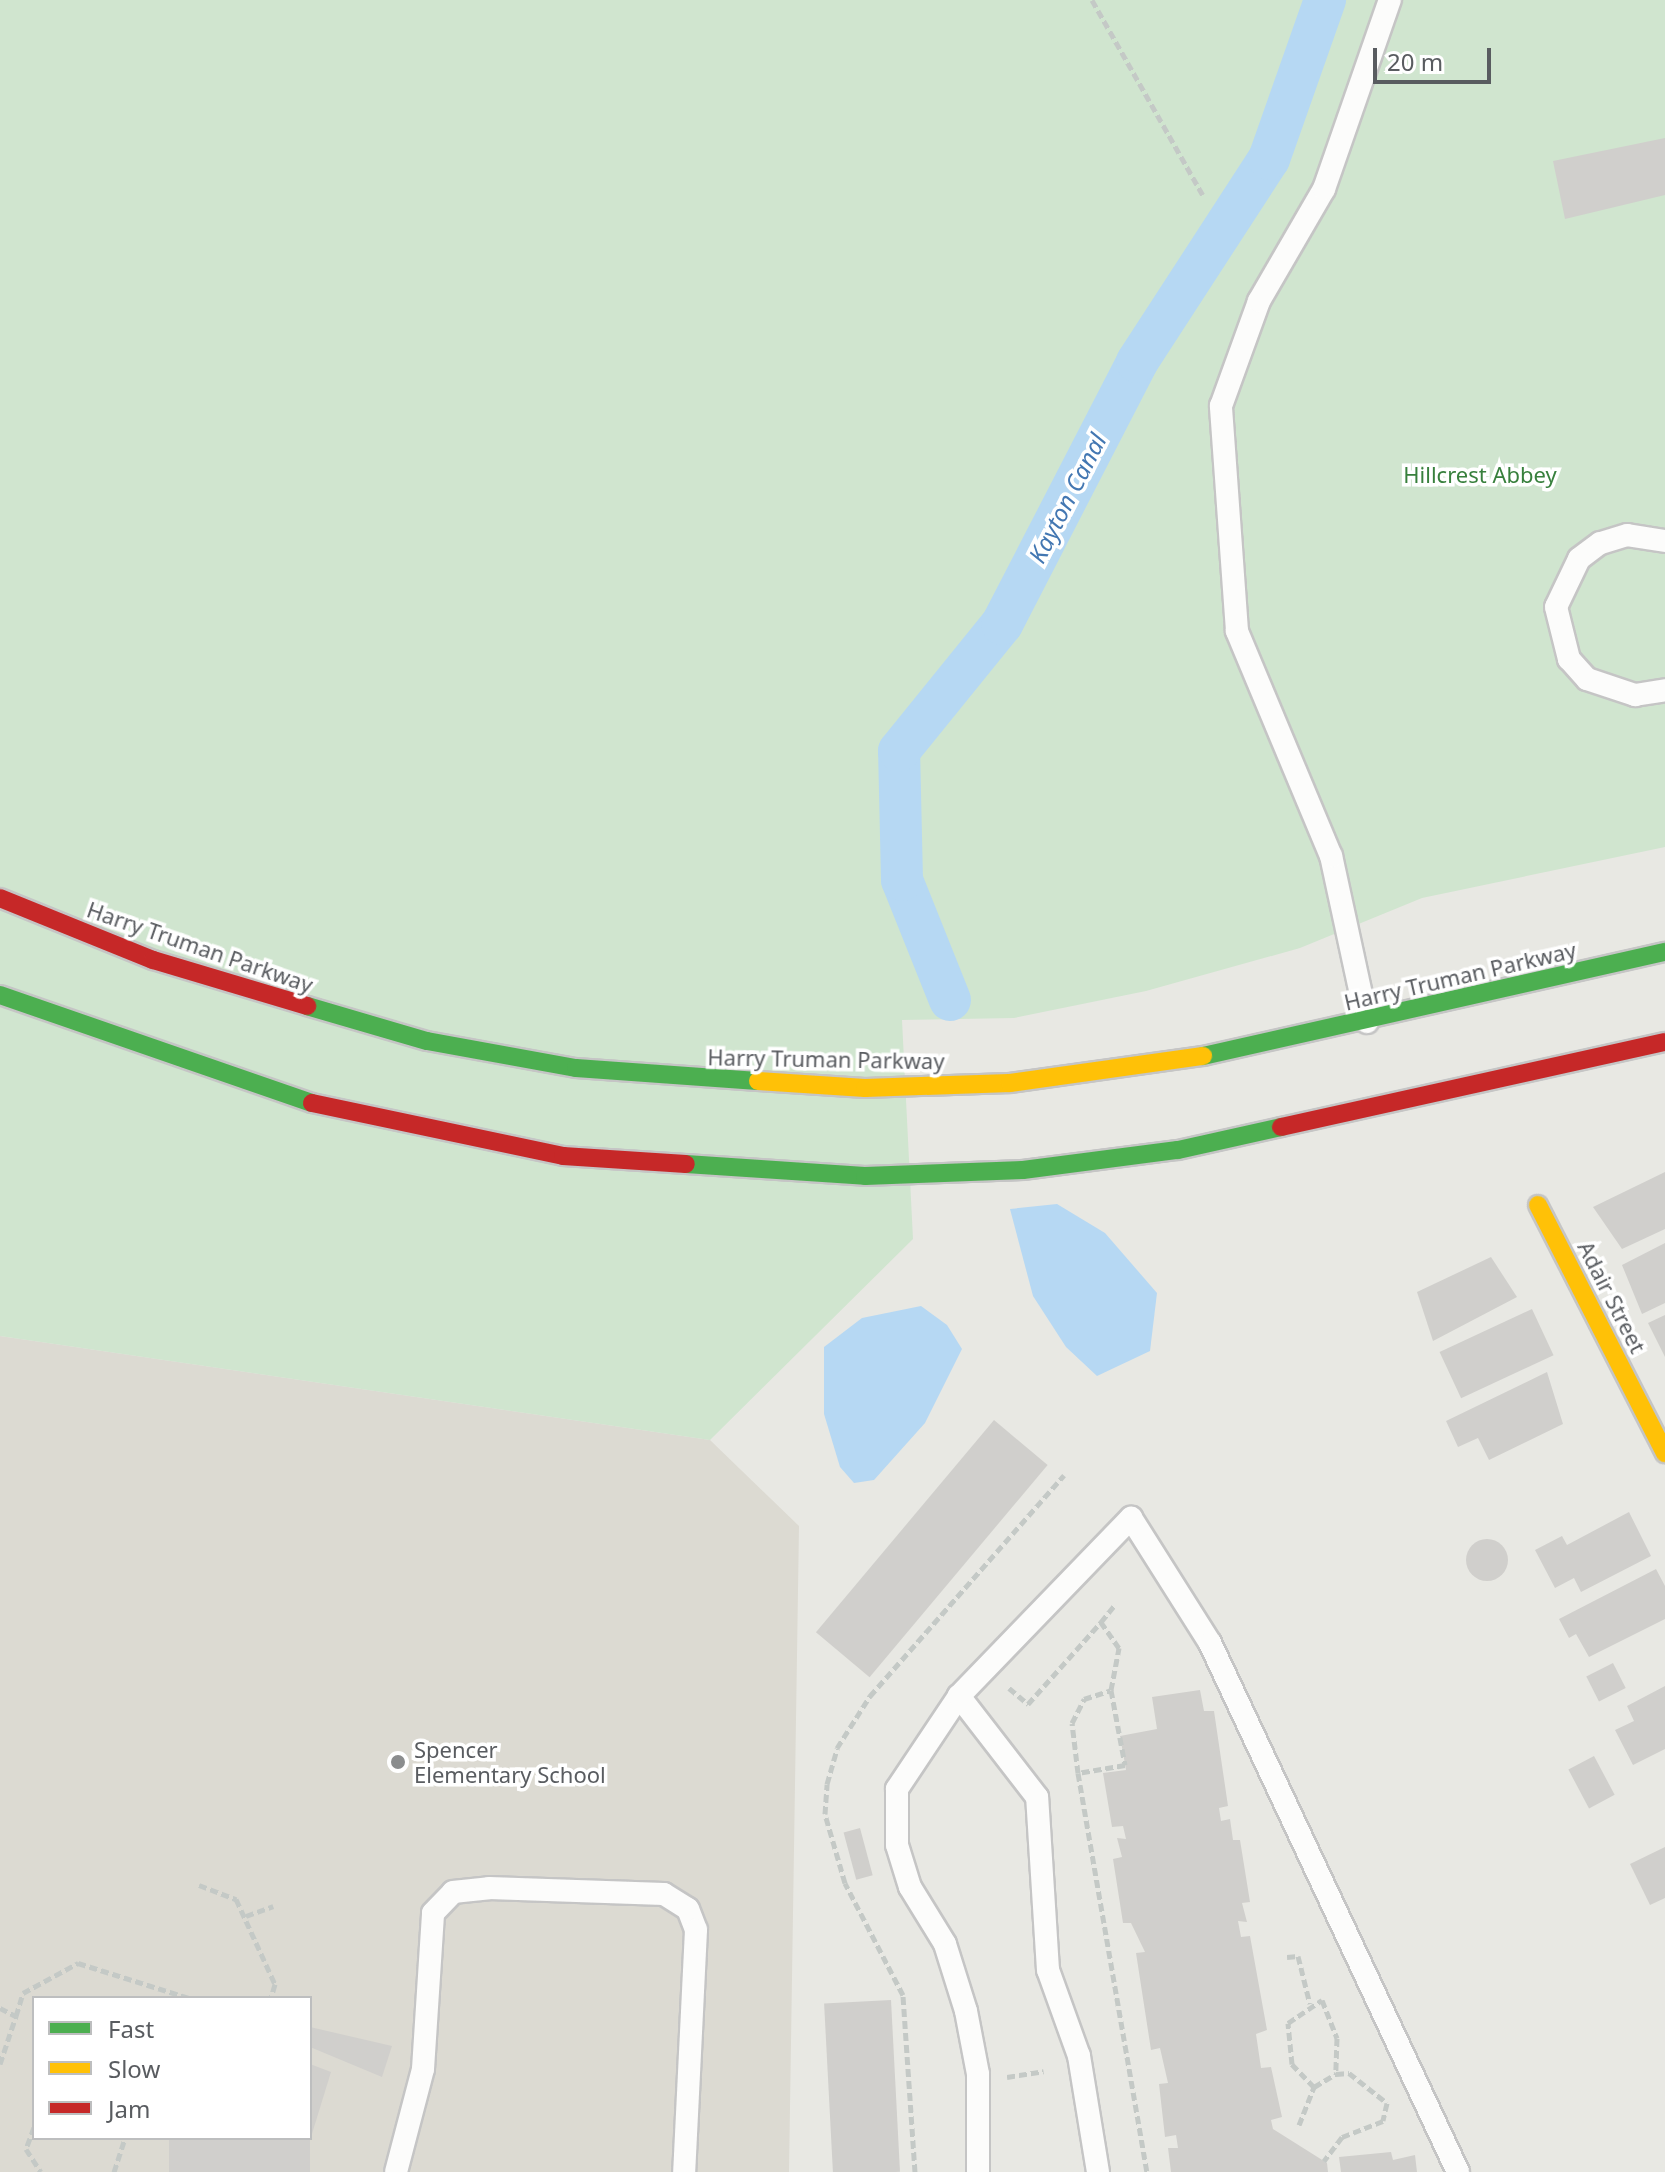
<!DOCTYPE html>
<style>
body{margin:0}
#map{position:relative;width:1665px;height:2172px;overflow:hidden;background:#e8e8e3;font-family:"Noto Sans",sans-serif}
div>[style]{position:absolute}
.education>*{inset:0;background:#dcdad2}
.green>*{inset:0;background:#d0e5cf}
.water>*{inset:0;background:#b6d8f3}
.canal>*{height:42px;margin:-21px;padding:0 21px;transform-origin:21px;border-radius:21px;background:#b6d8f3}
.building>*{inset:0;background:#d0cfcc;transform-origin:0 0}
.round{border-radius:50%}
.path>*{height:5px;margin-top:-2.5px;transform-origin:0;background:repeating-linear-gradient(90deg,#c4c9c6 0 8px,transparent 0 12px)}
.roads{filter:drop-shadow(2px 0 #c5c5c5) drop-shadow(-2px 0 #c5c5c5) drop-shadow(0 2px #c5c5c5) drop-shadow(0 -2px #c5c5c5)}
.lane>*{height:22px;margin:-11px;padding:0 11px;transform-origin:11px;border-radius:11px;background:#fcfcfb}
.fast>*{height:18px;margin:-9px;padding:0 9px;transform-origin:9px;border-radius:9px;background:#4caf50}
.slow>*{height:18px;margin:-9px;padding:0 9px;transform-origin:9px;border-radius:9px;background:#ffc107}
.jam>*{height:18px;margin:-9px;padding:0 9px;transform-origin:9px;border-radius:9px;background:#c62828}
.dots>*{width:22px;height:22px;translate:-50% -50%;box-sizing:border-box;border:4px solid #fff;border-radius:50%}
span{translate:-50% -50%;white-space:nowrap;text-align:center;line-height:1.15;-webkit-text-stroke:7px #fff;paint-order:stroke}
.park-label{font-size:22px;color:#38803d}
.street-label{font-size:22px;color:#595c60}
.poi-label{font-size:22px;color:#595c60}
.left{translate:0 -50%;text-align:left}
.water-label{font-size:24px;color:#4377b2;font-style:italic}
.legend{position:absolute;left:32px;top:1996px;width:280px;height:144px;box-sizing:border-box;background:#fff;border:2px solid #bdbebf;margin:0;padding:10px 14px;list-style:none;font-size:24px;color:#595c60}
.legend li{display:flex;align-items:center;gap:16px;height:40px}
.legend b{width:40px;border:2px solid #bdbebf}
.scale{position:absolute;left:1373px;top:48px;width:118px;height:36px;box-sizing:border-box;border:4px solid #595c60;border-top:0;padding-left:10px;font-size:24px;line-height:28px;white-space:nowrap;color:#595c60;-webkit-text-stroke:6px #fff;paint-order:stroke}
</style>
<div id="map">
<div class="education">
<div style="clip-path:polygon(evenodd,0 1336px,710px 1440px,799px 1526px,789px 2172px,0 2172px,0 1336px,34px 1998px,310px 1998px,310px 2138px,34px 2138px,34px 1998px)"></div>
</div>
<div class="green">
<div style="clip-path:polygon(0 0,1665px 0,1665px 847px,1422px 898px,1300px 948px,1146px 991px,1014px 1018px,902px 1020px,913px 1239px,710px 1440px,0 1336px)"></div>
</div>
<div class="water">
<div style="clip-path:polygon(1057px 1204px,1105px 1233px,1157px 1293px,1150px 1351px,1097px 1376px,1066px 1347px,1033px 1296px,1010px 1209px)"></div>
<div style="clip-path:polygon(921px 1306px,947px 1325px,962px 1349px,925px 1423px,874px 1480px,854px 1483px,840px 1467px,824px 1414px,824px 1347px,862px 1318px)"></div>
</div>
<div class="canal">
<div style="left:950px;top:1000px;width:129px;rotate:-111.8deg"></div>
<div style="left:902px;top:880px;width:129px;rotate:-91.3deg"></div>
<div style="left:899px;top:751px;width:164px;rotate:-51deg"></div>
<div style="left:1002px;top:624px;width:295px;rotate:-62.7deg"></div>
<div style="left:1137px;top:362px;width:242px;rotate:-57deg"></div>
<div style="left:1269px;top:159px;width:169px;rotate:-70.6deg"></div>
</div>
<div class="building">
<div style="clip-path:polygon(1665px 138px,1665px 195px,1565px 219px,1553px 161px)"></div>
<div style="clip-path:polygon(1665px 1172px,1665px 1229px,1622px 1249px,1593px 1207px)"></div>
<div style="clip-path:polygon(1665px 1243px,1665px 1303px,1642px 1314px,1622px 1265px)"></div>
<div style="clip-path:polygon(1491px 1257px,1517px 1297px,1433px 1341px,1417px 1292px)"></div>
<div style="left:1532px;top:1309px;width:51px;height:102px;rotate:65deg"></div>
<div style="clip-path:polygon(1665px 1315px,1665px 1357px,1648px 1323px)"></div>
<div style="clip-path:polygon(1547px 1372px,1563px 1424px,1489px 1460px,1478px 1438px,1458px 1447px,1446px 1421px)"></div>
<div style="left:994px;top:1420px;width:70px;height:277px;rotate:40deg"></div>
<div style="clip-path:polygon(1629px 1512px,1651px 1556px,1581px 1592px,1574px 1578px,1555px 1588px,1535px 1550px,1562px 1536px,1567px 1545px)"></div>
<div class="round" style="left:1466px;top:1539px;width:42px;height:42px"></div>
<div style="clip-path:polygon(1656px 1569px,1665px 1586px,1665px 1619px,1589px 1657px,1576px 1634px,1569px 1638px,1559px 1619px)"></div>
<div style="left:1613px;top:1663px;width:28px;height:30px;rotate:63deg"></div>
<div style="clip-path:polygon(1665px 1686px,1665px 1749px,1633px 1765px,1615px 1730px,1634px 1721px,1627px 1706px)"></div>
<div style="clip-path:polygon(1200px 1690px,1204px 1711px,1214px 1711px,1228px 1806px,1219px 1808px,1221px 1821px,1230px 1819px,1233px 1840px,1240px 1840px,1250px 1902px,1242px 1903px,1247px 1922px,1238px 1921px,1241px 1937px,1250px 1936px,1267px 2030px,1256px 2034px,1261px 2068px,1271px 2067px,1282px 2117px,1271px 2120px,1273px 2129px,1327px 2163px,1328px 2172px,1171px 2172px,1168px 2148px,1178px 2148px,1176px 2135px,1165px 2137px,1159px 2084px,1168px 2083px,1160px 2048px,1151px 2050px,1136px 1953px,1145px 1952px,1131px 1923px,1123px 1923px,1113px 1859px,1122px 1857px,1117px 1838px,1126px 1839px,1123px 1826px,1112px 1827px,1103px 1773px,1126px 1770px,1120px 1736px,1157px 1729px,1152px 1697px)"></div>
<div style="left:1594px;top:1756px;width:44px;height:29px;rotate:62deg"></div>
<div style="left:860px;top:1828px;width:49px;height:17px;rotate:75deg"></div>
<div style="clip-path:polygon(1665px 1847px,1665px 1898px,1650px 1905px,1630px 1864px)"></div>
<div style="left:891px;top:2000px;width:172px;height:67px;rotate:87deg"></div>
<div style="clip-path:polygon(310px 2027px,392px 2046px,382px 2077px,310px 2047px)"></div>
<div style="clip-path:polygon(310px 2064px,331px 2072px,311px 2137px,310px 2137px)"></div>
<div style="left:169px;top:2138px;width:141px;height:35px"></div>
<div style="clip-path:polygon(1391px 2152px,1393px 2160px,1415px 2155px,1417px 2172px,1341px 2172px,1339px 2157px)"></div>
</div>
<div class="path">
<div style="left:1092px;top:0;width:224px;rotate:60.4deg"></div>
<div style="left:1009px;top:1688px;width:25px;rotate:40deg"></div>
<div style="left:1028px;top:1704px;width:110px;rotate:-48.3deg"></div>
<div style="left:1111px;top:1690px;width:43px;rotate:-79.2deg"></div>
<div style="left:1119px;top:1648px;width:32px;rotate:-125deg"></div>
<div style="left:1101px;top:1622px;width:22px;rotate:-51deg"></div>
<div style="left:1078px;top:1773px;width:50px;rotate:-96.8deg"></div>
<div style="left:1072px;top:1723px;width:27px;rotate:-63deg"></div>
<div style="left:1084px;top:1699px;width:28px;rotate:-18deg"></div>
<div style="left:1111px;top:1690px;width:76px;rotate:79.4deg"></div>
<div style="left:1125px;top:1765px;width:48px;rotate:170.3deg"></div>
<div style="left:1078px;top:1773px;width:405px;rotate:80.2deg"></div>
<div style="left:199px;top:1885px;width:40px;rotate:21deg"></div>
<div style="left:236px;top:1899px;width:94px;rotate:65.4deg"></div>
<div style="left:275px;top:1984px;width:15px;rotate:106deg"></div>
<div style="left:246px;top:1916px;width:29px;rotate:-20deg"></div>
<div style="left:1287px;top:1957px;width:11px;rotate:-5deg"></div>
<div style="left:1298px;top:1956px;width:49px;rotate:76deg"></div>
<div style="left:0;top:2008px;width:18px;rotate:27deg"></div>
<div style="left:16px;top:2016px;width:24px;rotate:-73deg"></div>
<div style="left:23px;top:1993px;width:63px;rotate:-28.6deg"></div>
<div style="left:78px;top:1963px;width:116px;rotate:17.5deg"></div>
<div style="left:0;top:2064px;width:51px;rotate:-71.6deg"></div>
<div style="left:1007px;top:2077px;width:37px;rotate:-9deg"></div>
<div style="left:1314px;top:2087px;width:32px;rotate:-134deg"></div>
<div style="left:1292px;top:2064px;width:41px;rotate:-95.6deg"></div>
<div style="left:1288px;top:2023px;width:41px;rotate:-34.1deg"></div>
<div style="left:1322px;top:2000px;width:41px;rotate:68.5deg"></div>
<div style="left:1337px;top:2038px;width:36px;rotate:92deg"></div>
<div style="left:1299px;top:2125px;width:41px;rotate:-68.5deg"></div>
<div style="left:1314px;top:2087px;width:26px;rotate:-31deg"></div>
<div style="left:1336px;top:2074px;width:13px;rotate:-4deg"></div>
<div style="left:1349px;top:2073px;width:48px;rotate:38.3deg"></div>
<div style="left:1387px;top:2103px;width:18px;rotate:103deg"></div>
<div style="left:1383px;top:2121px;width:44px;rotate:158.7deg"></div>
<div style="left:1342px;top:2137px;width:30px;rotate:127deg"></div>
<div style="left:34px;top:2127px;width:23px;rotate:110deg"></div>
<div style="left:26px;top:2149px;width:27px;rotate:57deg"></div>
<div style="left:114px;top:2172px;width:36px;rotate:-72deg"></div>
<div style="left:915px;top:2172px;width:177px;rotate:-93.9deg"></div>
<div style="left:903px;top:1995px;width:126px;rotate:-117.4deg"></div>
<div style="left:845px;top:1883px;width:72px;rotate:-106.2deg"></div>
<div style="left:825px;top:1814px;width:30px;rotate:-86deg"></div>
<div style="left:827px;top:1784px;width:37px;rotate:-74deg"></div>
<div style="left:837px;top:1748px;width:62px;rotate:-57.6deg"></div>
<div style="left:870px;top:1696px;width:294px;rotate:-48.7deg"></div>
</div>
<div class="roads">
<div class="lane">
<div style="left:1665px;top:541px;width:38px;rotate:-171deg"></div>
<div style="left:1627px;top:535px;width:28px;rotate:163deg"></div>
<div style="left:1600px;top:543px;width:26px;rotate:143deg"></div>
<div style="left:1579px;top:559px;width:53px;rotate:115.6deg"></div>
<div style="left:1556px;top:607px;width:54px;rotate:76deg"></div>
<div style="left:1569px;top:659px;width:27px;rotate:48deg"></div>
<div style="left:1587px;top:679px;width:51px;rotate:18.4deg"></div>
<div style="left:1635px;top:695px;width:30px;rotate:-9deg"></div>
<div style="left:1367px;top:1022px;width:170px;rotate:-102.2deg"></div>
<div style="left:1331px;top:856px;width:244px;rotate:-112.7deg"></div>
<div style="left:1237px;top:631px;width:226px;rotate:-94.1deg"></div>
<div style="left:1221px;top:406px;width:112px;rotate:-70.1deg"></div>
<div style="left:1259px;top:301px;width:129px;rotate:-59.9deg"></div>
<div style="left:1324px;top:189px;width:200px;rotate:-70.8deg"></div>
<div style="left:959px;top:1696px;width:112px;rotate:123.7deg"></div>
<div style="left:897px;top:1789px;width:56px;rotate:90deg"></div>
<div style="left:897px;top:1845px;width:44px;rotate:72.8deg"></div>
<div style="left:910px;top:1887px;width:67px;rotate:58.4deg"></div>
<div style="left:945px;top:1944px;width:70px;rotate:72.6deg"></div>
<div style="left:966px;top:2011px;width:64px;rotate:79.2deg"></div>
<div style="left:978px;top:2074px;width:98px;rotate:90deg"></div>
<div style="left:396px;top:2172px;width:106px;rotate:-75.3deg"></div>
<div style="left:423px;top:2069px;width:156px;rotate:-86.3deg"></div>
<div style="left:433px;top:1913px;width:29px;rotate:-46deg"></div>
<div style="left:453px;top:1892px;width:36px;rotate:-6deg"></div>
<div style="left:489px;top:1888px;width:175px;rotate:2deg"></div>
<div style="left:664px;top:1894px;width:28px;rotate:32deg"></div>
<div style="left:688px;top:1909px;width:22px;rotate:69deg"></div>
<div style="left:696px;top:1930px;width:242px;rotate:92.8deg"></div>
<div style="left:1098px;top:2172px;width:118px;rotate:-99.3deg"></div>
<div style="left:1079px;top:2056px;width:91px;rotate:-109.8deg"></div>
<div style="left:1048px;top:1970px;width:173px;rotate:-93.6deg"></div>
<div style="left:1037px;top:1797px;width:128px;rotate:-127.7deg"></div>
<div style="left:959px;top:1696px;width:248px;rotate:-46deg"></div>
<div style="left:1131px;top:1518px;width:148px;rotate:57.7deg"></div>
<div style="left:1210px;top:1643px;width:584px;rotate:64.88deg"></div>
</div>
<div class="fast">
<div style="left:0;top:995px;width:330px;rotate:19.1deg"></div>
<div style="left:307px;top:1006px;width:125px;rotate:16.3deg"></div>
<div style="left:427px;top:1041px;width:151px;rotate:10.3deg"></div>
<div style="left:576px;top:1068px;width:182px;rotate:4.1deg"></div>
<div style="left:1203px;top:1056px;width:474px;rotate:-12.7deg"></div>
<div style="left:686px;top:1164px;width:179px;rotate:3.8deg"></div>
<div style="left:865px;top:1176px;width:158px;rotate:-2.2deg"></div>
<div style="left:1023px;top:1170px;width:156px;rotate:-7.4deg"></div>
<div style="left:1178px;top:1150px;width:106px;rotate:-12.6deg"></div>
</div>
<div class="slow">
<div style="left:758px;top:1081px;width:107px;rotate:3.7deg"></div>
<div style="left:865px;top:1088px;width:145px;rotate:-2deg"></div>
<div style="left:1010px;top:1083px;width:195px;rotate:-8deg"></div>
<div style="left:1538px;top:1205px;width:279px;rotate:62.9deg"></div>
</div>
<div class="jam">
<div style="left:0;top:898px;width:165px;rotate:22.1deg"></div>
<div style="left:153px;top:960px;width:161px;rotate:16.6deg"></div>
<div style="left:312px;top:1103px;width:257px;rotate:11.9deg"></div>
<div style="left:563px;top:1156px;width:123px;rotate:3.7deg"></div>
<div style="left:1281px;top:1127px;width:393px;rotate:-12.5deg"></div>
</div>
</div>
<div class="dots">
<div style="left:398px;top:1762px;background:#8b8d8e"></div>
</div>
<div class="park-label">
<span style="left:1480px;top:475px">Hillcrest Abbey</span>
</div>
<div class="street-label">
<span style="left:200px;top:947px;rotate:19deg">Harry Truman Parkway</span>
<span style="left:1460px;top:976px;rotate:-13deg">Harry Truman Parkway</span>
<span style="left:826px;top:1059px;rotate:1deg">Harry Truman Parkway</span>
<span style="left:1612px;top:1297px;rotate:63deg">Adair Street</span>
</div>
<div class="poi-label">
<span class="left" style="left:414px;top:1762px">Spencer<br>Elementary School</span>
</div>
<div class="water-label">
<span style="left:1067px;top:498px;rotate:-63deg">Kayton Canal</span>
</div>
<ul class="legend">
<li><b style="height:10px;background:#4caf50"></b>Fast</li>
<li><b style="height:10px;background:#ffc107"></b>Slow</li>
<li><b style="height:10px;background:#c62828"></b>Jam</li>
</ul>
<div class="scale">20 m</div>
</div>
